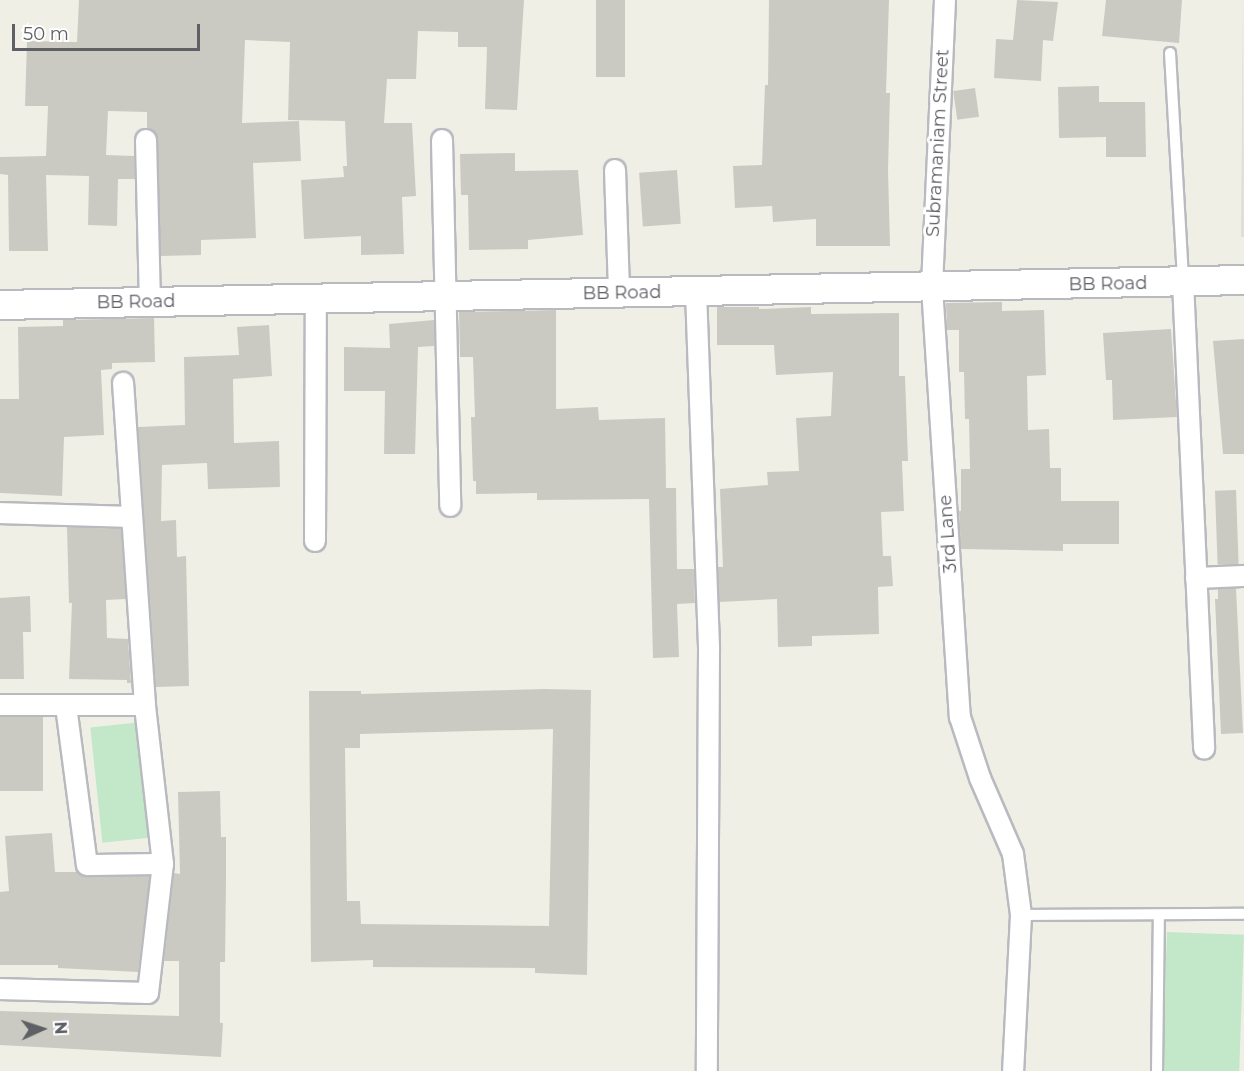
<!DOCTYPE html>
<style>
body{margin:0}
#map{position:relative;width:1244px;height:1071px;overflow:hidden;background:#f0efe6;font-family:Montserrat,sans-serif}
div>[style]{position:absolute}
.industrial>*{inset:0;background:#dfded8}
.green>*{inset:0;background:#c3e7c9;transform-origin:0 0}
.building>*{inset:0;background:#cbcac2;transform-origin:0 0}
.roads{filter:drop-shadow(2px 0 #b8bac0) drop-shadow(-2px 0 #b8bac0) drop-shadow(0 2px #b8bac0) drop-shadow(0 -2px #b8bac0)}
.lane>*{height:10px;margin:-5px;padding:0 5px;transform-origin:5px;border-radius:5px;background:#fff}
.street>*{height:20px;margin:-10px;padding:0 10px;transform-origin:10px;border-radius:10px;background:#fff}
.secondary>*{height:28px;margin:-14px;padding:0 14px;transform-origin:14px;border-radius:14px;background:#fff}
span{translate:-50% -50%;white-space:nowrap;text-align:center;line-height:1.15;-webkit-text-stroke:6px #fff;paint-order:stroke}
.street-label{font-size:18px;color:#5e6066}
.north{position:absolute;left:12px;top:999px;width:60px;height:60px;-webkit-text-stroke:4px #fff;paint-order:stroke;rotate:87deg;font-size:16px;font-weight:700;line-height:24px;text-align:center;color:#5e6066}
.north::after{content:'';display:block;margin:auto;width:21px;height:27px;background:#5e6066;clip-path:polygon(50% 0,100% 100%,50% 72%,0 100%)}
.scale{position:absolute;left:12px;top:24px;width:188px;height:27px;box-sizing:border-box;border:3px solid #5e6066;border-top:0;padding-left:8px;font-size:18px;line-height:21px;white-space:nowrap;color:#5e6066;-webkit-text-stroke:4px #fff;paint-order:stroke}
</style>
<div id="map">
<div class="industrial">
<div style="clip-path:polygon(1243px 0,1244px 237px,1241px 237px)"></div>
</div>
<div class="green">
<div style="left:142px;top:722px;width:116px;height:52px;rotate:84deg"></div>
<div style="left:1167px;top:932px;width:77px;height:139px;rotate:2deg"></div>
</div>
<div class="building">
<div style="clip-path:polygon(79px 0,524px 0,517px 110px,485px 109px,487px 47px,458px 47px,458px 32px,418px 31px,416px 79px,387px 79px,384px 123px,412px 123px,416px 196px,402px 197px,404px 254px,361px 255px,361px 236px,304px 239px,301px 180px,344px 177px,343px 166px,347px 166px,345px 121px,288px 120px,290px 42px,245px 40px,242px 123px,299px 121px,301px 161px,253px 163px,256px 238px,201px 240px,201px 255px,161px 256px,156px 134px,147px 128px,147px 112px,108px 111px,106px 155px,134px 156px,135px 179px,118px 179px,117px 226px,88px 225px,89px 176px,46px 175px,48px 251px,9px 251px,8px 175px,0 174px,0 157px,46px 156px,48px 106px,25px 106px,27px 41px,77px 42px)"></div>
<div style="left:596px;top:0;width:29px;height:77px"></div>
<div style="clip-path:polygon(769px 0,889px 0,886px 93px,890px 93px,888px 170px,890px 246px,816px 246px,816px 219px,773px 222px,772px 206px,735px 208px,733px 166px,762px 165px,765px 85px,768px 85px)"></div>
<div style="clip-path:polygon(1017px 0,1058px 2px,1053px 41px,1043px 40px,1041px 81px,994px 78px,996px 39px,1013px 40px)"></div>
<div style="clip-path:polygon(1106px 0,1182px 0,1179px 43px,1102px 36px)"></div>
<div style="clip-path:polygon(1099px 86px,1099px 102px,1145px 102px,1146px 157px,1106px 157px,1106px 137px,1059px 138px,1058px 87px)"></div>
<div style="left:975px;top:88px;width:29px;height:22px;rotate:82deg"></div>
<div style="clip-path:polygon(515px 153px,515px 171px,578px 170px,583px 235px,528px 240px,528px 249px,469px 250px,468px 195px,461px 195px,460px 154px)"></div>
<div style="left:677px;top:170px;width:54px;height:38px;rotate:86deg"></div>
<div style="clip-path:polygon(1002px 302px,1002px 311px,1044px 310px,1046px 375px,1027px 376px,1028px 430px,1049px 429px,1050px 468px,1061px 468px,1061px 501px,1119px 501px,1119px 544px,1063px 544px,1063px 551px,961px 549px,959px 511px,961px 511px,961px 469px,970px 469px,969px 419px,965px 419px,964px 372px,959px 372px,959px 330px,947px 330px,946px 303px)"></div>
<div style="clip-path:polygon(717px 307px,759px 307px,759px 309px,811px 307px,811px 314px,899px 313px,899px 376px,905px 376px,908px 461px,902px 461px,904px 511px,881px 512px,883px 556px,891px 556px,893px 586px,878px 587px,879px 634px,812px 636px,812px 646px,778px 647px,777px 599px,719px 602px,718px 567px,723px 567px,720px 489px,768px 485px,767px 472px,799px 471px,796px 418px,831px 416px,833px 372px,776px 375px,774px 345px,717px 345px)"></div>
<div style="clip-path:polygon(556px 310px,556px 409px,598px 407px,599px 420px,665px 418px,666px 488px,676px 488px,677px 569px,694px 569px,695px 603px,677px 604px,679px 657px,653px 658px,649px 499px,537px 500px,537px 493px,476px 494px,476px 481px,473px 481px,471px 417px,475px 417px,473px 357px,460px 357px,459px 312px)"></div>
<div style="clip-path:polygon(154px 318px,155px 362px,112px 363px,112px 369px,101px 370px,104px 435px,64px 437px,62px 496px,0 493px,0 399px,19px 399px,18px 327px,63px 326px,63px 320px)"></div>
<div style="clip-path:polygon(434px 320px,434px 346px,418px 347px,415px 454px,384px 454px,385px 391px,344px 391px,344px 347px,390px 348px,389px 324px)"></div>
<div style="clip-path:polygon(269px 325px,272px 376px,233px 379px,234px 443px,279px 441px,280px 487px,208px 489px,207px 463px,162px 465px,161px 521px,176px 520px,177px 557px,186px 556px,189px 686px,156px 687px,138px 427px,185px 425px,184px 357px,239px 355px,237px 327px)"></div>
<div style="clip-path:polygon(1171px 329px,1177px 417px,1113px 420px,1112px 380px,1106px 380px,1103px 333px)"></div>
<div style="clip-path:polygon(1244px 339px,1244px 454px,1223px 454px,1213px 341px)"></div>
<div style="left:1236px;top:490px;width:74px;height:21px;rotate:88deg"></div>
<div style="clip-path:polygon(67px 527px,121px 529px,126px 599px,106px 600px,107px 638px,128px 639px,131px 683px,127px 683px,127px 680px,69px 679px,72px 603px,69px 603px)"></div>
<div style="clip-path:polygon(1236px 588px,1243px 733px,1221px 734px,1215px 599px,1218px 599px,1218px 589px)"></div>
<div style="clip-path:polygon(30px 596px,31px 632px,23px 632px,24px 679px,0 679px,0 598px)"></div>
<div style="clip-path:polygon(evenodd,544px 689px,591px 690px,587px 975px,535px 973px,535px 968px,373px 967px,373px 960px,311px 962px,309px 691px,361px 691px,361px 694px,544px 689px,553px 729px,549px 926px,361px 924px,360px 901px,347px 901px,345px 748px,360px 748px,360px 734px,553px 729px)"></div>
<div style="left:0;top:717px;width:43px;height:74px"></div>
<div style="clip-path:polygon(220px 791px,221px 837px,226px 837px,226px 880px,225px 962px,220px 962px,220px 1023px,223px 1023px,221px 1057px,0 1045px,0 1011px,179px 1016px,179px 961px,164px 961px,174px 873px,180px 874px,178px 792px)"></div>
<div style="clip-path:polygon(52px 833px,55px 872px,77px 872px,87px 877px,150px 876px,138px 972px,58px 968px,58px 965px,0 965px,0 892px,9px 891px,5px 836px)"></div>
</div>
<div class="roads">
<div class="lane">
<div style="left:1170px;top:53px;width:226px;rotate:86.7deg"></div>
<div style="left:1021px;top:915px;width:223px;rotate:-0.3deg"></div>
<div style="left:1157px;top:1071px;width:156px;rotate:-89.3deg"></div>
</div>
<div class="street">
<div style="left:945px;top:0;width:287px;rotate:92.6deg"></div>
<div style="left:932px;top:287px;width:431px;rotate:86.3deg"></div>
<div style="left:960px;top:717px;width:64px;rotate:71.8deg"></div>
<div style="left:980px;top:778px;width:83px;rotate:66.5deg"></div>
<div style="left:1013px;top:854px;width:62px;rotate:82.5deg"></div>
<div style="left:1021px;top:915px;width:156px;rotate:92.9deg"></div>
<div style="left:146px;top:140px;width:162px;rotate:88.6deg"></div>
<div style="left:442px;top:140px;width:366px;rotate:88.7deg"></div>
<div style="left:615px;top:170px;width:123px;rotate:88.1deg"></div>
<div style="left:1183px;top:282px;width:467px;rotate:87.4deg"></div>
<div style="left:696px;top:292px;width:358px;rotate:87.9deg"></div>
<div style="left:709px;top:650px;width:421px;rotate:90.3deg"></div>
<div style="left:0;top:513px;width:131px;rotate:1.7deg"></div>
<div style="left:315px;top:541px;width:242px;rotate:-89.8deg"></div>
<div style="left:1196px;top:578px;width:48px;rotate:-2.4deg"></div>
<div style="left:0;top:705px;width:145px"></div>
<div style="left:66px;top:706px;width:160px;rotate:82.5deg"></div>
<div style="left:87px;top:865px;width:76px;rotate:-0.8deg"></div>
<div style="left:0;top:989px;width:148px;rotate:1.5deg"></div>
<div style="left:148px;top:993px;width:130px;rotate:-83.4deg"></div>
<div style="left:163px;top:864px;width:160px;rotate:-96.5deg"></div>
<div style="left:145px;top:705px;width:323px;rotate:-93.9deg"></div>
</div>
<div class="secondary">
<div style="left:0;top:305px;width:1244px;rotate:-1.15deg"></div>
</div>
</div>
<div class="street-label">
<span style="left:938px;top:143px;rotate:-87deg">Subramaniam Street</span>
<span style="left:1108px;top:284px;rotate:-1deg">BB Road</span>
<span style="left:622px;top:293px;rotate:-1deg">BB Road</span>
<span style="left:136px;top:302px;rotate:-1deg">BB Road</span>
<span style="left:948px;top:534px;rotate:-94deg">3rd Lane</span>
</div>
<div class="north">N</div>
<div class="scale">50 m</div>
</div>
